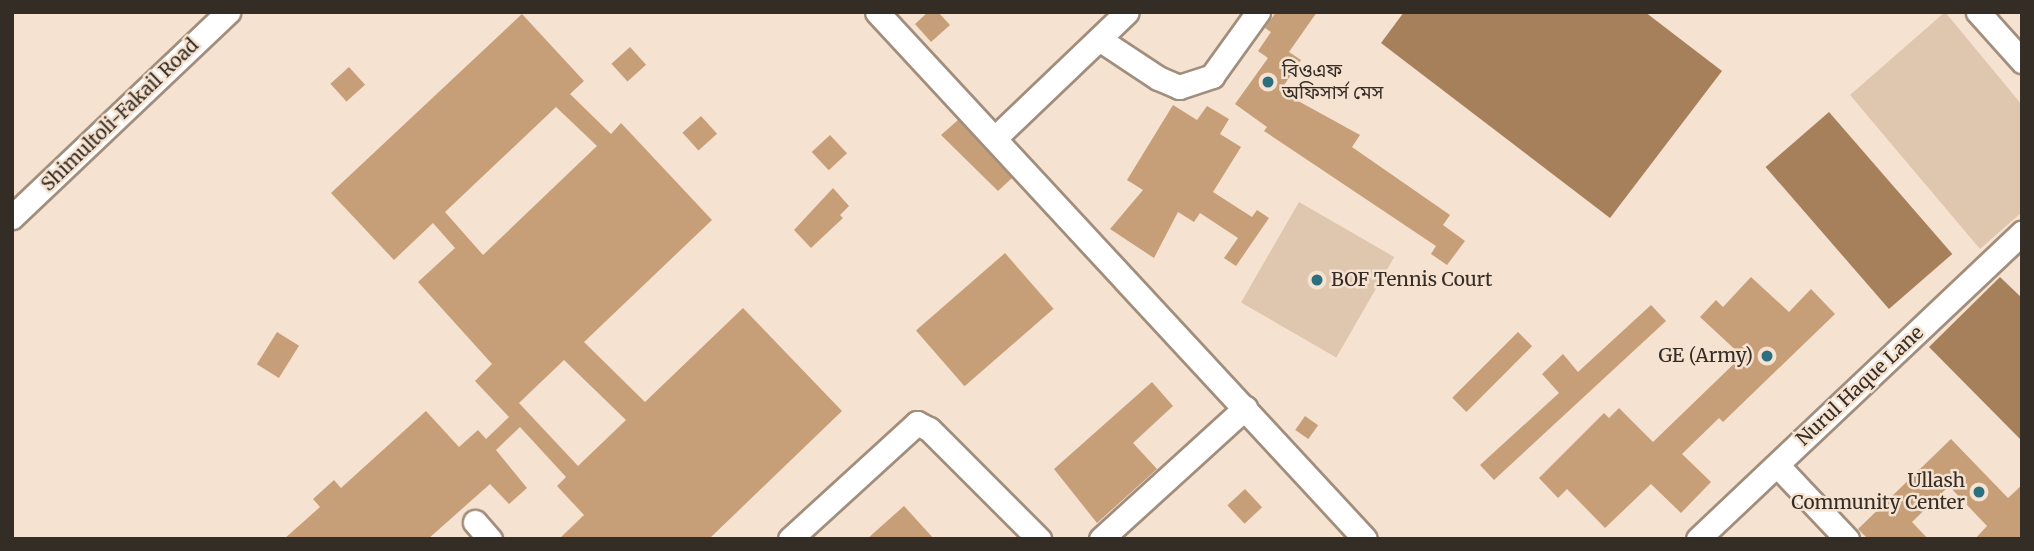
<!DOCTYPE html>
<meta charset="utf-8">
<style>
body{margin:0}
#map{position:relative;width:2034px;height:551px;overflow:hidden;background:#f6e2d0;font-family:Merriweather,"Noto Sans Bengali",serif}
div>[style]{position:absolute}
.green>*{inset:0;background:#dfc6ae;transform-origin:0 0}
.water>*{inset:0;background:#a6805b;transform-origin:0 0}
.building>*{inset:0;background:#c69f79;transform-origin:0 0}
.roads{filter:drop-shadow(2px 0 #a18e7d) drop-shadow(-2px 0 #a18e7d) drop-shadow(0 2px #a18e7d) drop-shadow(0 -2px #a18e7d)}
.street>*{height:23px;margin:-11.5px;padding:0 11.5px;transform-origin:11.5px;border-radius:11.5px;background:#fff}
.dots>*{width:19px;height:19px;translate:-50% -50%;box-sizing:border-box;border:4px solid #f6e2d0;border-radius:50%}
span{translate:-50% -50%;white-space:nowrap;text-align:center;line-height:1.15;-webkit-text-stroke:5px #f6e2d0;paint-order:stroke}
.poi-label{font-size:19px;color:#342d26}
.left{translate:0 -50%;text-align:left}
.right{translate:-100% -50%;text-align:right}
.street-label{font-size:19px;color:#342d26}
.frame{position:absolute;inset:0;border:14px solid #342d26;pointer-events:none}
</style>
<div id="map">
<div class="green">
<div style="clip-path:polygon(1945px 12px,2022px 105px,2022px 212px,1980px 249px,1850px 95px)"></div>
<div style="left:1299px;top:202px;width:110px;height:116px;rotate:30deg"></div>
</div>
<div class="water">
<div style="clip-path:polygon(1404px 12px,1645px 12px,1722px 71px,1610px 218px,1381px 43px)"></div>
<div style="left:1829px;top:112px;width:188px;height:84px;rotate:49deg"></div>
<div style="clip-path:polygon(2000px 277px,2022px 298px,2022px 441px,1929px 347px)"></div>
</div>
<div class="building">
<div style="clip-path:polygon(928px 12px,938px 12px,950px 25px,931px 42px,915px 24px)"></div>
<div style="clip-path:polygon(1276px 12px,1317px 12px,1289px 52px,1301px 60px,1280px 91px,1360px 135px,1352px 147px,1450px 215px,1443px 225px,1465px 241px,1447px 265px,1431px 254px,1436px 246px,1264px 131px,1267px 127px,1235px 104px,1268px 58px,1258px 51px,1271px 32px,1265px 28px)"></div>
<div style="clip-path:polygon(evenodd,522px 14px,584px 81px,570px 94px,611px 134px,621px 123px,712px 220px,584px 342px,645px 402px,743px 308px,842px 411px,709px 539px,559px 539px,584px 515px,557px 486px,566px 477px,520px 427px,496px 450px,527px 488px,509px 504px,490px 484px,428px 539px,284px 539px,320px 507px,313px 499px,334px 480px,341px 488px,426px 411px,459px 447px,478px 430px,486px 439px,509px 417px,475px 381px,492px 364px,418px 282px,455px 248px,433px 223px,394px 260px,331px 193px,522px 14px,556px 107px,597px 146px,483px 255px,445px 212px,556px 107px,522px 14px,564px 360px,626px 420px,578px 466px,519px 403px,564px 360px)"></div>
<div style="left:630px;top:47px;width:24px;height:25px;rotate:48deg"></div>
<div style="left:349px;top:67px;width:24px;height:25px;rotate:48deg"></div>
<div style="clip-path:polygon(1173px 105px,1197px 120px,1207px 106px,1229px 119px,1220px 134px,1241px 147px,1213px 192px,1252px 217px,1257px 210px,1269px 218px,1236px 266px,1224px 258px,1238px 238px,1200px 213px,1194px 222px,1178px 212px,1154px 258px,1110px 229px,1143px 190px,1127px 180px)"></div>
<div style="left:701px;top:116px;width:24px;height:25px;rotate:48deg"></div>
<div style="clip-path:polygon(958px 120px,1012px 178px,998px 191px,941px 135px)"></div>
<div style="left:830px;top:135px;width:25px;height:25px;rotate:47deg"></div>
<div style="clip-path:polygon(833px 188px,849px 206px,840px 215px,843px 218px,811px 248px,794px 230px)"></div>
<div style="left:1005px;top:253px;width:74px;height:118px;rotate:49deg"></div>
<div style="clip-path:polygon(1751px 277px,1789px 312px,1811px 289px,1835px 314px,1723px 422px,1719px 418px,1682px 454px,1711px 482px,1681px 513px,1651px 484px,1605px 528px,1567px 489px,1558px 498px,1539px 478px,1604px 413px,1609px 418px,1619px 408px,1653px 442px,1742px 356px,1700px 317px,1716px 300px,1723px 307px)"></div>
<div style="clip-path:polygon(1651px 305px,1666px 321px,1494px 480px,1480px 465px,1559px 393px,1542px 374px,1563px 354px,1578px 372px)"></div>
<div style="left:277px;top:332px;width:26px;height:38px;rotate:32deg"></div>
<div style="left:1518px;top:332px;width:20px;height:93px;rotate:45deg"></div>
<div style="clip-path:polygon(1152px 382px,1173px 406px,1133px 443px,1157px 469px,1097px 523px,1054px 469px)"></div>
<div style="left:1305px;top:416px;width:16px;height:17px;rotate:35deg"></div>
<div style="clip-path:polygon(1951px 439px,2008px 498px,2022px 485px,2022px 539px,1975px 539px,1987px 526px,1949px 486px,1912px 522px,1928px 539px,1868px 539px,1858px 529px)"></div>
<div style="left:1245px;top:489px;width:25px;height:24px;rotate:47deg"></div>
<div style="clip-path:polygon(904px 506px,934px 539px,867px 539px)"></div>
</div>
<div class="roads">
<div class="street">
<div style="left:877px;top:12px;width:718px;rotate:47.2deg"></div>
<div style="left:1978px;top:12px;width:66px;rotate:48.1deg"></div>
<div style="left:1099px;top:39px;width:71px;rotate:33.5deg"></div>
<div style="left:1158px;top:78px;width:23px;rotate:23deg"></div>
<div style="left:1179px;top:87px;width:35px;rotate:-18deg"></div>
<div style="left:1212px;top:76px;width:79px;rotate:-54.3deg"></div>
<div style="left:995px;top:138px;width:182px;rotate:-43.7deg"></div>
<div style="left:12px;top:217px;width:298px;rotate:-43.5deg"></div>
<div style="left:1777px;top:465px;width:102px;rotate:46.6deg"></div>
<div style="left:475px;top:522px;width:23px;rotate:49deg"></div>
<div style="left:790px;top:539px;width:172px;rotate:-42.4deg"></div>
<div style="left:917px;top:423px;width:13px;rotate:27deg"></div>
<div style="left:929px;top:429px;width:156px;rotate:45deg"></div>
<div style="left:1101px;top:539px;width:195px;rotate:-42.3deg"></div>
<div style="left:1698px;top:539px;width:446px;rotate:-43.4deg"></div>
</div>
</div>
<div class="dots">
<div style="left:1268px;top:82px;background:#2c7080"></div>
<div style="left:1317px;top:280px;background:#2c7080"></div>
<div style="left:1767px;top:356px;background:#2c7080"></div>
<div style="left:1979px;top:492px;background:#2c7080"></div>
</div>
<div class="poi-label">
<span class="left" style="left:1282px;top:82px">বিওএফ<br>অফিসার্স মেস</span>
<span class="left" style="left:1331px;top:280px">BOF Tennis Court</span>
<span class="right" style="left:1753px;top:356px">GE (Army)</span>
<span class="right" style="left:1965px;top:492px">Ullash<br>Community Center</span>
</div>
<div class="street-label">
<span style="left:120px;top:115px;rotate:-44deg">Shimultoli-Fakail Road</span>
<span style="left:1860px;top:386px;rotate:-43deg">Nurul Haque Lane</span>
</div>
<div class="frame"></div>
</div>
